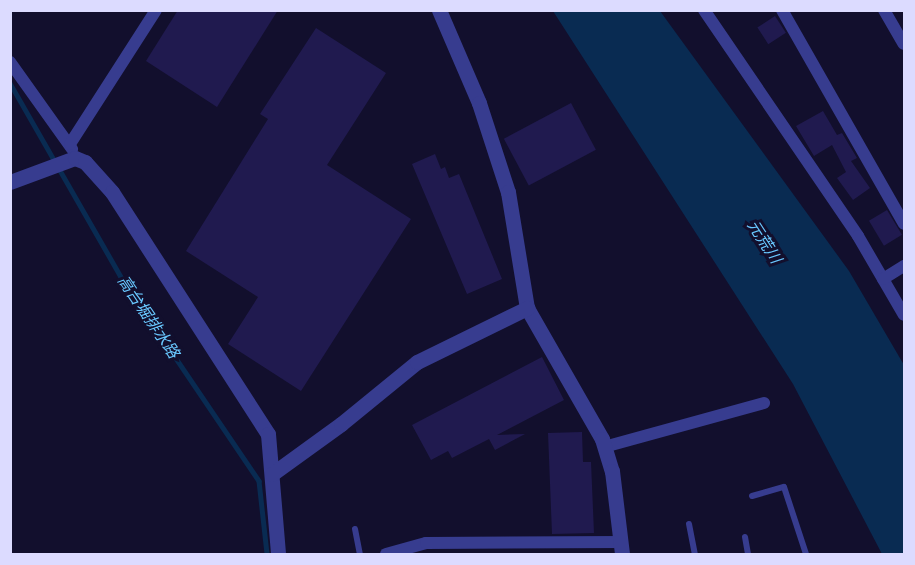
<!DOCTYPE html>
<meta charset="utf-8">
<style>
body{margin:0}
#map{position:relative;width:915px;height:565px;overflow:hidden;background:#120f2d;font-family:"Source Sans 3","Noto Sans JP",sans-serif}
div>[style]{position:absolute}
.water>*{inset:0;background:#092b52}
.stream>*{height:4.5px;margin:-2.25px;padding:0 2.25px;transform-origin:2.25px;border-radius:2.25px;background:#092b52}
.building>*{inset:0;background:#201a4f;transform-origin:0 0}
.service>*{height:6px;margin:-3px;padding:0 3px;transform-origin:3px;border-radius:3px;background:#373c8f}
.minor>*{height:12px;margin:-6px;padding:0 6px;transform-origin:6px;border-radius:6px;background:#373c8f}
.tertiary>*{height:15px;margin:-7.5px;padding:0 7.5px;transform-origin:7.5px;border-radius:7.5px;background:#373c8f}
span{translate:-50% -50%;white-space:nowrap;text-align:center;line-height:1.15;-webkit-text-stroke:6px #120f2d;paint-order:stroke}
.water-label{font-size:16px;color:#69c8ff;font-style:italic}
.frame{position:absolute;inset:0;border:12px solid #dcdbff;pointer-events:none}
</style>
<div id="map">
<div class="water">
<div style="clip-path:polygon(553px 11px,660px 11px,849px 271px,904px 365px,904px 554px,882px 554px,793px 384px)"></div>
</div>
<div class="stream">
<div style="left:10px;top:83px;width:224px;rotate:60.2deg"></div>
<div style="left:121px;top:277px;width:246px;rotate:55.9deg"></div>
<div style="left:259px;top:481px;width:73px;rotate:83.7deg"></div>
</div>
<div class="building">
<div style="clip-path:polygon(178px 10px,278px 10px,217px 107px,146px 61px)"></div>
<div style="left:775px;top:16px;width:20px;height:21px;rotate:57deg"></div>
<div style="clip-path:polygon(316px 28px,386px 73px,327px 165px,411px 219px,301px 391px,228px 344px,258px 297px,186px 251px,268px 119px,260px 114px)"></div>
<div style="left:571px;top:103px;width:53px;height:76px;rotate:62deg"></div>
<div style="clip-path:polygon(823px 111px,837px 135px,842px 133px,857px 158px,851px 161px,870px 188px,853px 200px,837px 178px,846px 172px,832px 145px,814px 156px,796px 126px)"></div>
<div style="clip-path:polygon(435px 154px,441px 169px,445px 167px,449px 178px,459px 174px,502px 279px,467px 294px,412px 164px)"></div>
<div style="left:887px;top:210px;width:29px;height:21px;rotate:59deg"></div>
<div style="clip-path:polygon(542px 357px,564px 400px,497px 435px,525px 434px,495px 450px,489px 439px,452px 458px,448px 451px,431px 460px,412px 425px)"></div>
<div style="clip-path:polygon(582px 432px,583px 462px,591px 462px,594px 533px,552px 534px,548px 433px)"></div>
</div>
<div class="service">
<div style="left:752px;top:496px;width:33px;rotate:-16deg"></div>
<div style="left:784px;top:487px;width:71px;rotate:71.8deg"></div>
<div style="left:689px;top:524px;width:31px;rotate:79deg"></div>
<div style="left:355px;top:529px;width:25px;rotate:79deg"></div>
<div style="left:745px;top:537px;width:17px;rotate:80deg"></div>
</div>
<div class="minor">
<div style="left:704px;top:10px;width:273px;rotate:55.7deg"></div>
<div style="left:858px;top:236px;width:91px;rotate:59.8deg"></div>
<div style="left:782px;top:10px;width:246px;rotate:60.3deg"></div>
<div style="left:884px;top:10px;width:39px;rotate:60deg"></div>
<div style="left:10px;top:62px;width:107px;rotate:54.5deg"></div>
<div style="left:70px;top:144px;width:159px;rotate:-57.3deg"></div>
<div style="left:883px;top:279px;width:25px;rotate:-32deg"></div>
<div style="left:604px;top:447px;width:166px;rotate:-15.4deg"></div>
<div style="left:386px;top:554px;width:41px;rotate:-15.4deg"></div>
<div style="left:426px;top:543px;width:196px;rotate:-0.3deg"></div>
</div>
<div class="tertiary">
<div style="left:439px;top:10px;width:101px;rotate:66.7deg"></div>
<div style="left:479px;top:103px;width:94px;rotate:72deg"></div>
<div style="left:508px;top:192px;width:118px;rotate:80.7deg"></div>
<div style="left:527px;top:308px;width:151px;rotate:60.2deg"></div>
<div style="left:602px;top:439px;width:34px;rotate:73deg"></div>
<div style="left:612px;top:471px;width:84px;rotate:83.1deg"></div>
<div style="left:10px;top:182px;width:69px;rotate:-20.3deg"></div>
<div style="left:75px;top:158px;width:11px;rotate:22deg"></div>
<div style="left:85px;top:162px;width:40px;rotate:48deg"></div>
<div style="left:112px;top:192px;width:288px;rotate:57.2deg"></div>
<div style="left:268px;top:434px;width:120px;rotate:85.2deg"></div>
<div style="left:272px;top:474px;width:85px;rotate:-35.9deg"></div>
<div style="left:341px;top:424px;width:98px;rotate:-39.2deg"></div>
<div style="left:417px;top:362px;width:123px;rotate:-26.1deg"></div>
</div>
<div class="water-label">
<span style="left:764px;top:242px;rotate:57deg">元荒川</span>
<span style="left:148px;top:317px;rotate:56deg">高台堀排水路</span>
</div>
<div class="frame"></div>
</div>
